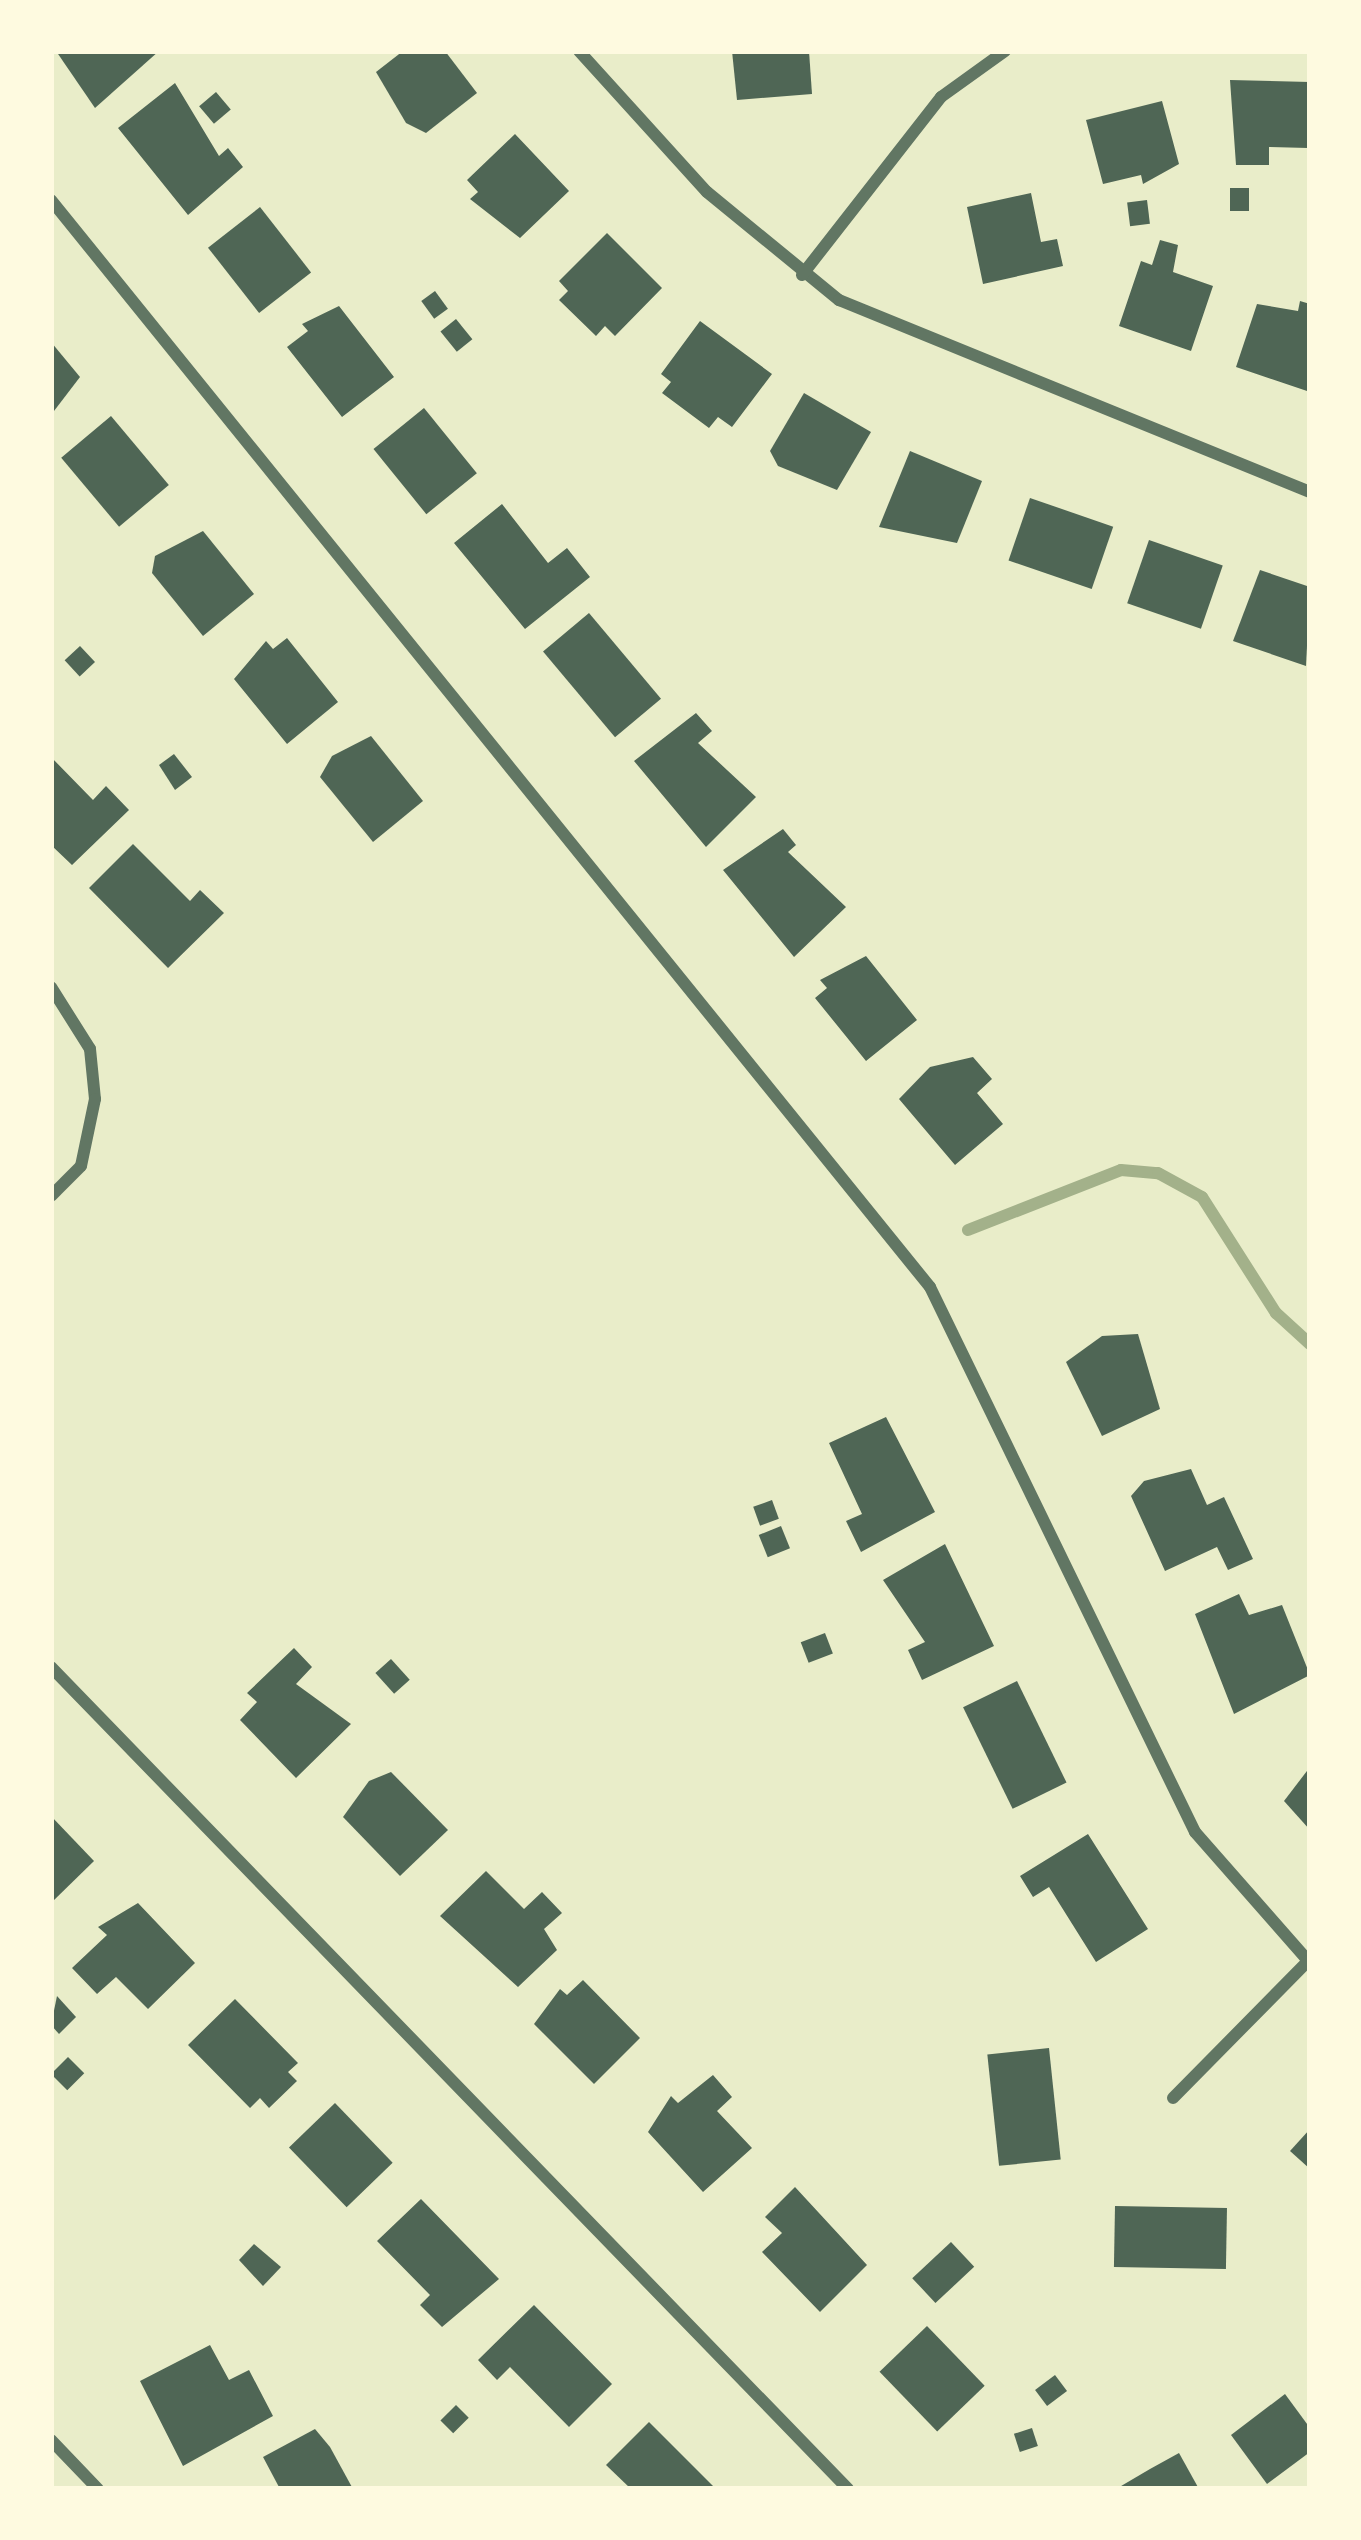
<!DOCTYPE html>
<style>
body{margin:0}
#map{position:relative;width:1361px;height:2540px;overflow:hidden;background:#e9edc9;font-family:Georgia,serif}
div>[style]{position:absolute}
.stream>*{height:12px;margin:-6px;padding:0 6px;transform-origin:6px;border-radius:6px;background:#a3b18a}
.building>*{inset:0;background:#4f6655;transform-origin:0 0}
.minor>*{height:12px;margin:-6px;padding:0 6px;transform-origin:6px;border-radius:6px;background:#617663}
span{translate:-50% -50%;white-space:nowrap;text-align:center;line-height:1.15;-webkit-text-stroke:10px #fefae0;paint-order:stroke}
.frame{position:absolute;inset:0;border:54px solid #fefae0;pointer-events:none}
</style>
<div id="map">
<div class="stream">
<div style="left:968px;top:1230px;width:164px;rotate:-21.4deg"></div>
<div style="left:1121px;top:1170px;width:37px;rotate:5deg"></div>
<div style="left:1158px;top:1173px;width:50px;rotate:28.6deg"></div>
<div style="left:1202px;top:1197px;width:138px;rotate:57.5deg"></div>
<div style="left:1276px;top:1313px;width:46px;rotate:42.4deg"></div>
</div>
<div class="building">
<div style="clip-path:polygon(56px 51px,159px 51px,95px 108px)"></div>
<div style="clip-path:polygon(403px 51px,445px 51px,477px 93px,426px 133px,406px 123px,376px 72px)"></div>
<div style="clip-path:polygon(732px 51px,809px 51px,812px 94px,737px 100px)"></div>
<div style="clip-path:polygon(1230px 80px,1310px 82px,1308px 148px,1269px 147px,1269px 165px,1236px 165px)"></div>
<div style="clip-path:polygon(175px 83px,219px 156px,228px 148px,243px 167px,188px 215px,118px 128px)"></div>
<div style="left:216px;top:92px;width:23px;height:22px;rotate:50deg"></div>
<div style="clip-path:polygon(1162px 101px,1179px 164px,1143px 184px,1141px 175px,1103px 184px,1086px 120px)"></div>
<div style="clip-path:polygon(515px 134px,569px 191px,520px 238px,470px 199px,478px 192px,467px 180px)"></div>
<div style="left:1230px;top:188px;width:19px;height:23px"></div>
<div style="clip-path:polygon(1031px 193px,1041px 242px,1057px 239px,1063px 266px,983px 284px,967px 207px)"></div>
<div style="left:1147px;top:200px;width:24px;height:20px;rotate:83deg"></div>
<div style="left:260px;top:207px;width:83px;height:66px;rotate:52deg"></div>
<div style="clip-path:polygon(607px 233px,662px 288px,615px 336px,605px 326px,596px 336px,559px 300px,568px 291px,559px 281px)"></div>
<div style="clip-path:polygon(1160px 240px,1178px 245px,1173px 272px,1213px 286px,1191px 351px,1119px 326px,1141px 261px,1152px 265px)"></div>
<div style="left:435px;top:291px;width:22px;height:17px;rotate:54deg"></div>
<div style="clip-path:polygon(1300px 301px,1310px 304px,1310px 392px,1236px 367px,1257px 304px,1298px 311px)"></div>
<div style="clip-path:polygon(339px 306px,394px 377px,342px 417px,287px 347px,308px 331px,302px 324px)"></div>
<div style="left:456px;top:319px;width:26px;height:20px;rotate:51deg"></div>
<div style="clip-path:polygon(700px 321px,772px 374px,732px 427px,718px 417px,709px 428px,662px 393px,671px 382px,661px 374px)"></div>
<div style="clip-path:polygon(51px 342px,80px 377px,54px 411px,51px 406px)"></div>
<div style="clip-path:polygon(804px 393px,871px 432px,837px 490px,778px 466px,770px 451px)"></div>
<div style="left:424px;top:408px;width:84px;height:65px;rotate:51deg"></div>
<div style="left:111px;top:416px;width:90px;height:65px;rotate:50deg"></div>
<div style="clip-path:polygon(910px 451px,982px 481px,957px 543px,879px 527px)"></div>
<div style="left:1030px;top:498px;width:88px;height:66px;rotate:19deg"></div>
<div style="clip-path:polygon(502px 504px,548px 563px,567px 548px,590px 577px,525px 629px,454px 543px)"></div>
<div style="clip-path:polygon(203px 531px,254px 594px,203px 636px,152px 573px,155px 556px)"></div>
<div style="left:1149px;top:540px;width:78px;height:67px;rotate:19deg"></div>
<div style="clip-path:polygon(1260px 570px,1310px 587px,1306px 666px,1233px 641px)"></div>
<div style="left:589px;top:613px;width:112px;height:60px;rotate:50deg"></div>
<div style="clip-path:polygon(287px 638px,338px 702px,287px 744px,234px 679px,266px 641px,273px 649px)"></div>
<div style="left:80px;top:646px;width:22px;height:21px;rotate:47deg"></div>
<div style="clip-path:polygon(696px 713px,712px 731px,698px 743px,756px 797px,706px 847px,634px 761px)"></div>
<div style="clip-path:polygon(371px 736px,423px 801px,373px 842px,320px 777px,332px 756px)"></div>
<div style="clip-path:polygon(174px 754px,192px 777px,175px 790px,159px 765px)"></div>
<div style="clip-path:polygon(51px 757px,93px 800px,106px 786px,129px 810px,72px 865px,51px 845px)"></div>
<div style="clip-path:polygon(783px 829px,796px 845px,788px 852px,846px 907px,794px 957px,723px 870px)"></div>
<div style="clip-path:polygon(133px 844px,190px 901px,200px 890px,224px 913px,168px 968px,89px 888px)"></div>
<div style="clip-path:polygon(866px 956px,917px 1020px,866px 1061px,815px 998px,827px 988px,820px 980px)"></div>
<div style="clip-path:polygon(973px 1057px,992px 1079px,977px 1093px,1003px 1124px,955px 1165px,899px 1099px,930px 1067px)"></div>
<div style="clip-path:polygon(1138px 1334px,1160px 1409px,1102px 1436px,1066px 1362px,1102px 1336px)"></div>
<div style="clip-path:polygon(886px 1417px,935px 1512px,861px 1552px,846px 1521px,862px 1514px,829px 1443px)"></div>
<div style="clip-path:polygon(1191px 1469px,1207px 1505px,1224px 1497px,1253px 1559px,1228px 1570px,1217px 1547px,1165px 1571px,1131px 1496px,1144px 1481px)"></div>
<div style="left:772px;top:1500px;width:20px;height:20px;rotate:70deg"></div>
<div style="left:781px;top:1526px;width:24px;height:24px;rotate:68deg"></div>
<div style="clip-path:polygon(945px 1544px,994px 1646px,922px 1680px,908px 1650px,925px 1642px,883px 1580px)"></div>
<div style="clip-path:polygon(1239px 1594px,1249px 1615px,1282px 1605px,1310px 1675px,1234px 1714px,1195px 1614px)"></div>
<div style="left:825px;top:1633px;width:22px;height:26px;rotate:69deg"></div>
<div style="clip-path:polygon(294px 1648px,312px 1667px,296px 1684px,351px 1724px,296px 1778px,240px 1720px,257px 1702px,247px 1693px)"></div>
<div style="left:391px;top:1659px;width:28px;height:21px;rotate:48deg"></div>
<div style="left:1017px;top:1681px;width:113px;height:60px;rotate:64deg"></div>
<div style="clip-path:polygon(1310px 1767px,1310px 1830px,1284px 1801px)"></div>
<div style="clip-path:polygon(391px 1772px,448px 1830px,400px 1876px,343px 1817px,369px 1781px)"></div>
<div style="clip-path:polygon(51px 1816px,94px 1861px,51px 1903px)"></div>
<div style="clip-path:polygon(1088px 1834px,1148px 1929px,1096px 1962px,1049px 1887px,1033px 1897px,1020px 1876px)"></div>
<div style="clip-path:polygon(486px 1871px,524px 1909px,542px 1892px,562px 1913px,544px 1929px,557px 1950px,518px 1987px,440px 1916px)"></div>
<div style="clip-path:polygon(138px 1903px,195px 1963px,148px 2009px,116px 1977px,97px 1994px,72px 1968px,107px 1935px,98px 1927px)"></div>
<div style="clip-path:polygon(583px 1980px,640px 2038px,594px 2084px,534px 2024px,560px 1989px,567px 1995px)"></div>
<div style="clip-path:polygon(57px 1996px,76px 2017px,59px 2034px,51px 2025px)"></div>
<div style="clip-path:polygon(235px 1999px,298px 2063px,288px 2072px,297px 2081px,269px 2108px,260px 2098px,250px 2108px,188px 2045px)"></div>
<div style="left:1049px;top:2048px;width:112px;height:62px;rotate:84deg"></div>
<div style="left:68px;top:2057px;width:23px;height:24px;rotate:45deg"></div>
<div style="clip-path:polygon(713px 2075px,732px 2097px,717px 2111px,752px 2148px,703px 2192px,648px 2132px,671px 2096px,678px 2103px)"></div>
<div style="left:335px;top:2103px;width:83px;height:64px;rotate:46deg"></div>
<div style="clip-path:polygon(1310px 2129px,1310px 2169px,1290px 2151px)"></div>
<div style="clip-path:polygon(795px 2187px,867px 2265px,820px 2312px,762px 2252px,782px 2233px,765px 2217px)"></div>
<div style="clip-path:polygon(421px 2199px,499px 2279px,442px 2327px,420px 2305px,430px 2295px,377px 2241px)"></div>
<div style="left:1115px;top:2206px;width:112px;height:61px;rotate:1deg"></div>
<div style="left:951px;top:2242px;width:34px;height:53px;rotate:47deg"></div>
<div style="clip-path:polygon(254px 2244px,281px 2267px,263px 2286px,239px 2260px)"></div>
<div style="clip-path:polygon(534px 2305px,612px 2384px,569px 2427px,510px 2367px,497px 2380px,478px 2360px)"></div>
<div style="left:927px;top:2326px;width:83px;height:66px;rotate:46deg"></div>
<div style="clip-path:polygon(210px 2345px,229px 2380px,249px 2370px,273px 2416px,183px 2466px,140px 2381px)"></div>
<div style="left:1055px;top:2375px;width:20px;height:25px;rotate:53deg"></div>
<div style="clip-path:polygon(1285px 2394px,1310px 2428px,1310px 2452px,1267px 2484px,1231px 2435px)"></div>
<div style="left:456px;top:2405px;width:18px;height:22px;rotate:45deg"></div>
<div style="clip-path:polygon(649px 2422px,716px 2489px,631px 2489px,606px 2465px)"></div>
<div style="left:1032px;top:2428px;width:19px;height:19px;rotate:72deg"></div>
<div style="clip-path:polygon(315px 2429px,330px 2447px,353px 2489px,280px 2489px,263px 2457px)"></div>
<div style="clip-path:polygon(1179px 2453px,1199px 2489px,1116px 2489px,1150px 2469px)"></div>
</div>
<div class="minor">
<div style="left:579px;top:51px;width:190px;rotate:47.8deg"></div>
<div style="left:707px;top:192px;width:171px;rotate:39.3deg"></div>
<div style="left:839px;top:300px;width:509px;rotate:22.18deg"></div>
<div style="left:51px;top:200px;width:1398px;rotate:51.04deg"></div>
<div style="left:930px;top:1287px;width:606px;rotate:64.07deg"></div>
<div style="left:1195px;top:1832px;width:174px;rotate:48.7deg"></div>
<div style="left:802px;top:275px;width:226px;rotate:-52deg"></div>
<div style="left:941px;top:97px;width:79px;rotate:-35.7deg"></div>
<div style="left:51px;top:987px;width:73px;rotate:57.8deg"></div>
<div style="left:90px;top:1049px;width:50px;rotate:84.3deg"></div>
<div style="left:95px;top:1099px;width:68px;rotate:101.8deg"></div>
<div style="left:81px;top:1166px;width:42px;rotate:135deg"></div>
<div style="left:51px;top:1667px;width:1145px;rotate:45.88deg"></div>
<div style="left:1173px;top:2098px;width:192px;rotate:-45.4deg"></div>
<div style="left:51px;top:2440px;width:68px;rotate:46.2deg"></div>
</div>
<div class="frame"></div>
</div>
